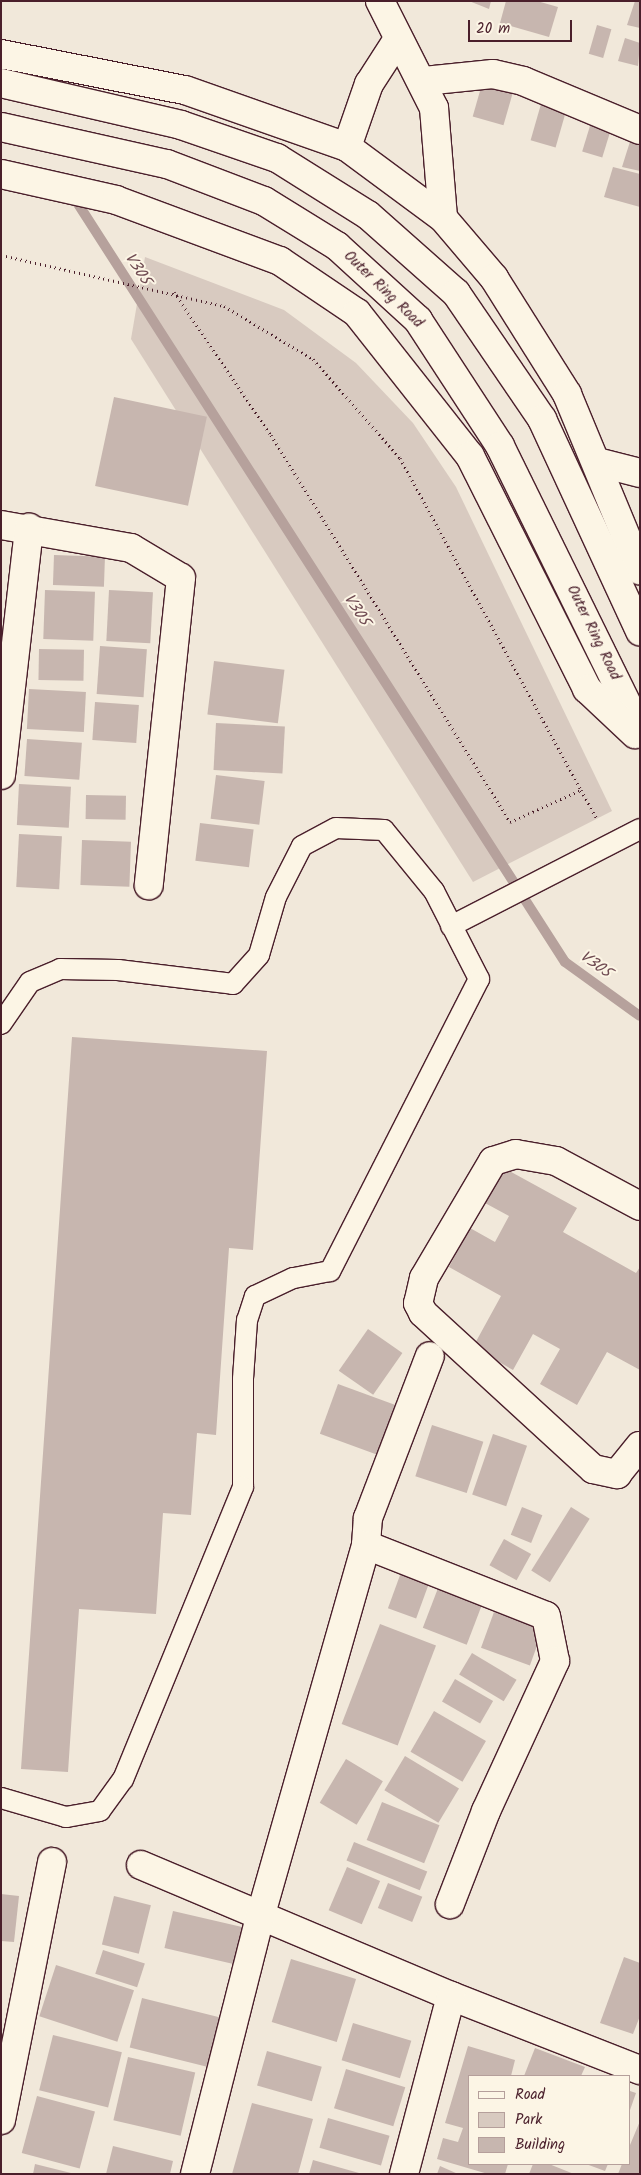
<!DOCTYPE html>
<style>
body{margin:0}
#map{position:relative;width:641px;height:2175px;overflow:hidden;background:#f1e8da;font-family:Kalam,sans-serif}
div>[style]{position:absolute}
.green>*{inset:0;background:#d8cac0}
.stream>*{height:10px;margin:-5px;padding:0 5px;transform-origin:5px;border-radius:5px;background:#b6a19c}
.building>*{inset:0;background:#c7b6af;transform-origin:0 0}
.path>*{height:3px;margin-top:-1.5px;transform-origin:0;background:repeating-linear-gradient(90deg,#4a1f2b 0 1px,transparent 0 5px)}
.roads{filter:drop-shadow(1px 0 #4a1f2b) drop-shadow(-1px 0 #4a1f2b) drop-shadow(0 1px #4a1f2b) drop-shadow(0 -1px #4a1f2b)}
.lane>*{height:20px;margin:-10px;padding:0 10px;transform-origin:10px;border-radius:10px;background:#fcf5e5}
.street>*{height:28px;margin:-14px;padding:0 14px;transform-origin:14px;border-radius:14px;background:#fcf5e5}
.secondary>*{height:28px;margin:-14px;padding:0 14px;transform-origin:14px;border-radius:14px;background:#fcf5e5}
.highway>*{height:28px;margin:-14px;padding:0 14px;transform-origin:14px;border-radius:14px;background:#fcf5e5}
span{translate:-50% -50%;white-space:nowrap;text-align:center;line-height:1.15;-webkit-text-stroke:4px #fcf5e5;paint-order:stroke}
.street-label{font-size:15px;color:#4a1f2b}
.water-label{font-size:16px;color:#704c53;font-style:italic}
.frame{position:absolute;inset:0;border:2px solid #4a1f2b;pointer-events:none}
.legend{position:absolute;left:468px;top:2075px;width:162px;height:90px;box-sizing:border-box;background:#fcf5e5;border:1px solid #b59f9b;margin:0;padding:6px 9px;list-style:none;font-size:15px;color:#4a1f2b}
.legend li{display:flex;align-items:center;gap:10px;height:25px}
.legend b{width:25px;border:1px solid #b59f9b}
.scale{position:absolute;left:468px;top:20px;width:104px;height:22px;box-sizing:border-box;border:2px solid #4a1f2b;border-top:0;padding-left:6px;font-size:15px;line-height:18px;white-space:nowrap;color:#4a1f2b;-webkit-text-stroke:4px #fcf5e5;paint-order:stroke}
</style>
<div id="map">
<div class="green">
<div style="clip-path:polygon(145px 257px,284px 310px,356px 363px,413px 423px,456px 487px,612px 811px,473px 882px,131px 339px)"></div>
</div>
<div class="stream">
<div style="left:73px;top:196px;width:910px;rotate:57.29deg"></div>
<div style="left:565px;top:962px;width:92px;rotate:35.8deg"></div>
</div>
<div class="building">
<div style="clip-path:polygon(469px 1px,491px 1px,489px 9px)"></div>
<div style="clip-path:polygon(506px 1px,537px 1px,558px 7px,549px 37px,500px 23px)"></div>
<div style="clip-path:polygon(635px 1px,640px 1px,640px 28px,627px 25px)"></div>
<div style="left:597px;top:25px;width:15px;height:30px;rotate:16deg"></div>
<div style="clip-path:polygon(625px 38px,640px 43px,638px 66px,618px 61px)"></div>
<div style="left:484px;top:77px;width:32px;height:41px;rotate:16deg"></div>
<div style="left:543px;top:97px;width:26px;height:45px;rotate:16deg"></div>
<div style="left:593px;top:116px;width:21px;height:37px;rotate:17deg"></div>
<div style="clip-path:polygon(633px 132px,640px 134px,640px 171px,622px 167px)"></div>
<div style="clip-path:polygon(613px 167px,640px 174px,640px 207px,604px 197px)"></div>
<div style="left:114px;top:397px;width:95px;height:91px;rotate:12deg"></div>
<div style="left:54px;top:555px;width:51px;height:30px;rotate:2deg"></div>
<div style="left:45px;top:590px;width:50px;height:49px;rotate:2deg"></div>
<div style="left:109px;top:590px;width:44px;height:51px;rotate:3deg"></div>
<div style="left:100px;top:646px;width:47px;height:48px;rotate:4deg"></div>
<div style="left:39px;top:649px;width:45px;height:31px;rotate:1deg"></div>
<div style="left:214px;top:661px;width:71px;height:54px;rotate:7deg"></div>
<div style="left:29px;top:689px;width:57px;height:40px;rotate:3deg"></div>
<div style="left:95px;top:702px;width:44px;height:38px;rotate:4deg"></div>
<div style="left:216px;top:723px;width:69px;height:47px;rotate:3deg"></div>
<div style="left:27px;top:739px;width:55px;height:37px;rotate:4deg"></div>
<div style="left:216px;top:775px;width:49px;height:44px;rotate:7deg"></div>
<div style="left:19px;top:784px;width:52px;height:41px;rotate:3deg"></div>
<div style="left:86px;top:795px;width:40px;height:24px;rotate:1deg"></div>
<div style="left:200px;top:823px;width:54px;height:38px;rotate:7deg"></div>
<div style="left:19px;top:834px;width:43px;height:53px;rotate:3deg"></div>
<div style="left:82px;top:840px;width:49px;height:45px;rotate:2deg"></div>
<div style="clip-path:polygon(72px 1037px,267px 1051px,253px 1250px,229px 1248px,216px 1435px,197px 1433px,191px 1515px,163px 1513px,156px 1614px,79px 1609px,68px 1772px,21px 1769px)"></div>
<div style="clip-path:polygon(504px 1168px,577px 1208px,563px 1232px,636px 1273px,640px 1267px,640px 1370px,607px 1352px,577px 1405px,540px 1384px,560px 1349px,533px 1334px,513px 1370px,473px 1347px,501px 1296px,449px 1267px,470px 1228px,495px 1242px,509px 1216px,485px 1203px)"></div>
<div style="left:368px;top:1329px;width:42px;height:51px;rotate:35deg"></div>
<div style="left:338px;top:1384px;width:64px;height:53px;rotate:20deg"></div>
<div style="left:432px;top:1425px;width:54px;height:54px;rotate:18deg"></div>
<div style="left:493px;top:1434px;width:36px;height:64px;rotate:19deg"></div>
<div style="left:522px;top:1507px;width:22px;height:30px;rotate:22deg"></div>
<div style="left:571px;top:1507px;width:22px;height:75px;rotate:32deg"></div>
<div style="left:504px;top:1539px;width:31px;height:30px;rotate:29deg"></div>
<div style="left:403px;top:1567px;width:30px;height:44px;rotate:20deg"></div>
<div style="left:440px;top:1583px;width:47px;height:48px;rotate:21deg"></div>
<div style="left:494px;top:1612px;width:52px;height:38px;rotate:20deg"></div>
<div style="left:380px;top:1624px;width:60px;height:107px;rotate:21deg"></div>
<div style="left:472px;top:1653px;width:52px;height:25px;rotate:31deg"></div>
<div style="left:455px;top:1679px;width:44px;height:26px;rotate:30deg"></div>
<div style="left:434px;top:1711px;width:60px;height:47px;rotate:30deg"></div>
<div style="left:405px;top:1756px;width:63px;height:40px;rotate:31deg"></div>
<div style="left:346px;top:1759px;width:43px;height:51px;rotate:31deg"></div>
<div style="left:382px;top:1802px;width:62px;height:41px;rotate:22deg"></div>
<div style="left:354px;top:1842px;width:79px;height:20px;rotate:22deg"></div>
<div style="left:347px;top:1867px;width:36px;height:47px;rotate:23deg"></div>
<div style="left:388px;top:1883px;width:37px;height:27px;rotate:22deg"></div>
<div style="clip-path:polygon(1px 1894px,19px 1896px,14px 1942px,1px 1941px)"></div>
<div style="left:114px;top:1896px;width:38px;height:50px;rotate:14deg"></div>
<div style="left:173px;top:1911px;width:73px;height:38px;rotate:13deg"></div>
<div style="left:103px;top:1950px;width:44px;height:25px;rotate:18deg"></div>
<div style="clip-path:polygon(624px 1957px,640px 1963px,640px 2016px,633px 2034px,600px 2023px)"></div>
<div style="left:291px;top:1959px;width:68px;height:66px;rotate:17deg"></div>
<div style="left:56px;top:1965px;width:82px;height:54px;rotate:18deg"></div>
<div style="left:142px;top:1998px;width:89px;height:51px;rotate:14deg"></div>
<div style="left:353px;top:2023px;width:61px;height:39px;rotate:17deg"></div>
<div style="left:53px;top:2035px;width:71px;height:57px;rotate:14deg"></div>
<div style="clip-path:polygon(468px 2046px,515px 2060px,511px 2076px,470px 2076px,470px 2164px,508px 2164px,505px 2174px,488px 2174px,437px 2159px,443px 2138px,458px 2142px,463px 2128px,445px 2123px)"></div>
<div style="clip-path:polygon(535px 2048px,585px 2067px,581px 2076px,524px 2076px)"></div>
<div style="left:267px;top:2051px;width:57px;height:36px;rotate:16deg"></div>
<div style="left:128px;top:2057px;width:69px;height:65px;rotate:13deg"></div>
<div style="left:346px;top:2069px;width:62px;height:41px;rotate:17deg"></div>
<div style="clip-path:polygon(630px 2091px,636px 2093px,630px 2110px)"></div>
<div style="left:37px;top:2096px;width:60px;height:59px;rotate:15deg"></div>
<div style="clip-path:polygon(252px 2103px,313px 2119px,298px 2174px,232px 2174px)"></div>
<div style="left:328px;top:2118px;width:64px;height:31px;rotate:16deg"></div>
<div style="clip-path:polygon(640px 2121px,640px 2174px,618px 2174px,622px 2164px,630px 2164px,630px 2145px)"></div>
<div style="clip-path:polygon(113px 2146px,173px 2161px,170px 2174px,106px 2174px)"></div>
<div style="clip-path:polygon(313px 2160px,359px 2173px,359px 2174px,309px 2174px)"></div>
<div style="clip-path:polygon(35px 2164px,71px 2173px,71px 2174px,33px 2174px)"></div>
<div style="clip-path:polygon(533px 2164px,549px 2164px,574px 2174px,529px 2174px)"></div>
<div style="clip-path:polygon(586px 2164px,608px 2164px,605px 2171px)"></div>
<div style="clip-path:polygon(440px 2166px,458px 2174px,437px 2174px)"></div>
</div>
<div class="path">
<div style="left:1px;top:255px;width:229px;rotate:12.9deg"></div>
<div style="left:224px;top:306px;width:104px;rotate:30.8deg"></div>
<div style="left:313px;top:359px;width:132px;rotate:48.7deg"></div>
<div style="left:400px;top:458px;width:378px;rotate:61.4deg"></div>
<div style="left:174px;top:292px;width:173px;rotate:55.9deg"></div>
<div style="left:271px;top:435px;width:455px;rotate:58.3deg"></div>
<div style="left:510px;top:822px;width:78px;rotate:-24.3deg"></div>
<div style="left:581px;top:790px;width:33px;rotate:61deg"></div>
</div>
<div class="roads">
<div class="lane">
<div style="left:451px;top:926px;width:212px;rotate:-27.2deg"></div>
<div style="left:1px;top:1024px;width:51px;rotate:-55.4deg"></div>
<div style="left:30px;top:982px;width:33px;rotate:-23deg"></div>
<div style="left:60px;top:969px;width:58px;rotate:1deg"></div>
<div style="left:118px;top:970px;width:116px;rotate:6.9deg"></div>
<div style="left:233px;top:984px;width:39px;rotate:-48deg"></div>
<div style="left:259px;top:955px;width:60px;rotate:-73.7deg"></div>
<div style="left:276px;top:897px;width:57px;rotate:-63deg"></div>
<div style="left:302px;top:846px;width:38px;rotate:-28deg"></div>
<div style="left:336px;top:828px;width:48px;rotate:2.4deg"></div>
<div style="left:384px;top:830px;width:79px;rotate:50.7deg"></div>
<div style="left:434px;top:891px;width:99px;rotate:62.9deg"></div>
<div style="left:479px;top:979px;width:328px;rotate:117deg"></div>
<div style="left:330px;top:1271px;width:38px;rotate:169deg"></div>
<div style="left:293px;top:1278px;width:42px;rotate:154.7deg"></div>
<div style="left:255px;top:1296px;width:25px;rotate:108deg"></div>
<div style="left:247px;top:1320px;width:59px;rotate:93.9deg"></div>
<div style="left:243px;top:1379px;width:108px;rotate:90deg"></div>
<div style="left:243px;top:1487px;width:316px;rotate:112.3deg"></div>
<div style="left:123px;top:1779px;width:39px;rotate:126deg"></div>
<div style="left:100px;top:1811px;width:35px;rotate:170deg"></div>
<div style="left:66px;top:1817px;width:68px;rotate:-163.7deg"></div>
</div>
<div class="street">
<div style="left:424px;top:81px;width:69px;rotate:-5.8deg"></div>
<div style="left:493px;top:74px;width:31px;rotate:13deg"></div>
<div style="left:523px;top:81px;width:127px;rotate:22.7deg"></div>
<div style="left:597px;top:462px;width:44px;rotate:14.3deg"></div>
<div style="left:1px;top:525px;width:132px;rotate:10deg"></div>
<div style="left:131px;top:548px;width:58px;rotate:31deg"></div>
<div style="left:181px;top:578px;width:309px;rotate:96deg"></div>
<div style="left:1px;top:775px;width:249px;rotate:-83.5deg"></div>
<div style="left:640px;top:1206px;width:95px;rotate:-151.8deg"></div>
<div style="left:556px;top:1161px;width:41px;rotate:-170.1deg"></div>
<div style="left:516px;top:1154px;width:24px;rotate:163deg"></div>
<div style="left:493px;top:1161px;width:136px;rotate:120.5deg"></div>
<div style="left:424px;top:1278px;width:26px;rotate:103deg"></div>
<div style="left:418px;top:1303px;width:11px;rotate:63deg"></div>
<div style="left:423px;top:1313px;width:231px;rotate:42.5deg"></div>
<div style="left:593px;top:1469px;width:25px;rotate:12deg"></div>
<div style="left:617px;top:1474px;width:36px;rotate:-51deg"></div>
<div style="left:366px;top:1545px;width:193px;rotate:21.5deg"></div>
<div style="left:546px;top:1616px;width:46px;rotate:78.7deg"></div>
<div style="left:555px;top:1661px;width:165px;rotate:114.7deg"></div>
<div style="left:486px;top:1811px;width:100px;rotate:111.2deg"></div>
<div style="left:141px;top:1865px;width:337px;rotate:22.9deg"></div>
<div style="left:451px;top:1996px;width:203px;rotate:21.4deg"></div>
<div style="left:1px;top:2120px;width:263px;rotate:-78.8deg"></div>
<div style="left:195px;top:2174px;width:268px;rotate:-75.8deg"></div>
<div style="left:261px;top:1914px;width:384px;rotate:-74.1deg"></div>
<div style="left:366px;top:1545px;width:27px;rotate:-86deg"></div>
<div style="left:368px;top:1518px;width:173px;rotate:-69.1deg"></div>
<div style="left:404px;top:2174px;width:184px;rotate:-75.2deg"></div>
</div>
<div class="secondary">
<div style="left:380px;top:1px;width:120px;rotate:63.2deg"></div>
<div style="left:434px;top:108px;width:110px;rotate:85.3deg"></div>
<div style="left:347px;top:147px;width:67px;rotate:-70.8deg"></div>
<div style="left:369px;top:84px;width:54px;rotate:-57.2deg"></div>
</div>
<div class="highway">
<div style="left:1px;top:54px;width:187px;rotate:11.1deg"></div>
<div style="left:185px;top:90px;width:172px;rotate:19.4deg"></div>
<div style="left:347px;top:147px;width:119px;rotate:36.5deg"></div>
<div style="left:443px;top:218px;width:79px;rotate:49.6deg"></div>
<div style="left:494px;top:278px;width:137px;rotate:57.8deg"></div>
<div style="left:567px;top:394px;width:191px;rotate:67.5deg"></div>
<div style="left:1px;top:83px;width:185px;rotate:13.1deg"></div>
<div style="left:181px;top:125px;width:102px;rotate:19deg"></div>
<div style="left:277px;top:158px;width:107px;rotate:32.1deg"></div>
<div style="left:368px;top:215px;width:118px;rotate:41.6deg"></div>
<div style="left:456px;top:293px;width:153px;rotate:55.7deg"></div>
<div style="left:542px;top:419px;width:234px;rotate:65.2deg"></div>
<div style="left:1px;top:127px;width:170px;rotate:12.6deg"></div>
<div style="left:167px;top:164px;width:104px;rotate:20.9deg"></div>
<div style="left:264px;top:201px;width:86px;rotate:31.7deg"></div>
<div style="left:337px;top:246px;width:110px;rotate:42.4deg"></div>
<div style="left:418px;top:320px;width:150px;rotate:56.9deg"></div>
<div style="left:500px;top:446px;width:317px;rotate:63.8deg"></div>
<div style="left:1px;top:174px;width:118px;rotate:12.7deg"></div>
<div style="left:116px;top:200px;width:175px;rotate:20.4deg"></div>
<div style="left:280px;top:261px;width:93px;rotate:34deg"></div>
<div style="left:357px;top:313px;width:182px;rotate:51.7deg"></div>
<div style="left:470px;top:456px;width:261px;rotate:63.3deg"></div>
<div style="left:587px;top:689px;width:66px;rotate:43.2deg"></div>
</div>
</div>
<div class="street-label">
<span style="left:383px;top:290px;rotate:44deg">Outer Ring Road</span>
<span style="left:593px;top:633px;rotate:64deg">Outer Ring Road</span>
</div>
<div class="water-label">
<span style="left:137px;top:269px;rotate:57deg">V305</span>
<span style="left:356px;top:610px;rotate:57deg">V305</span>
<span style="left:595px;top:965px;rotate:36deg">V305</span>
</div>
<div class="frame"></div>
<ul class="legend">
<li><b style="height:6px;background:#fcf5e5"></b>Road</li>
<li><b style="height:14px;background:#d8cac0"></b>Park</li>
<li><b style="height:14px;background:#c7b6af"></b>Building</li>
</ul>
<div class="scale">20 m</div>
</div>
